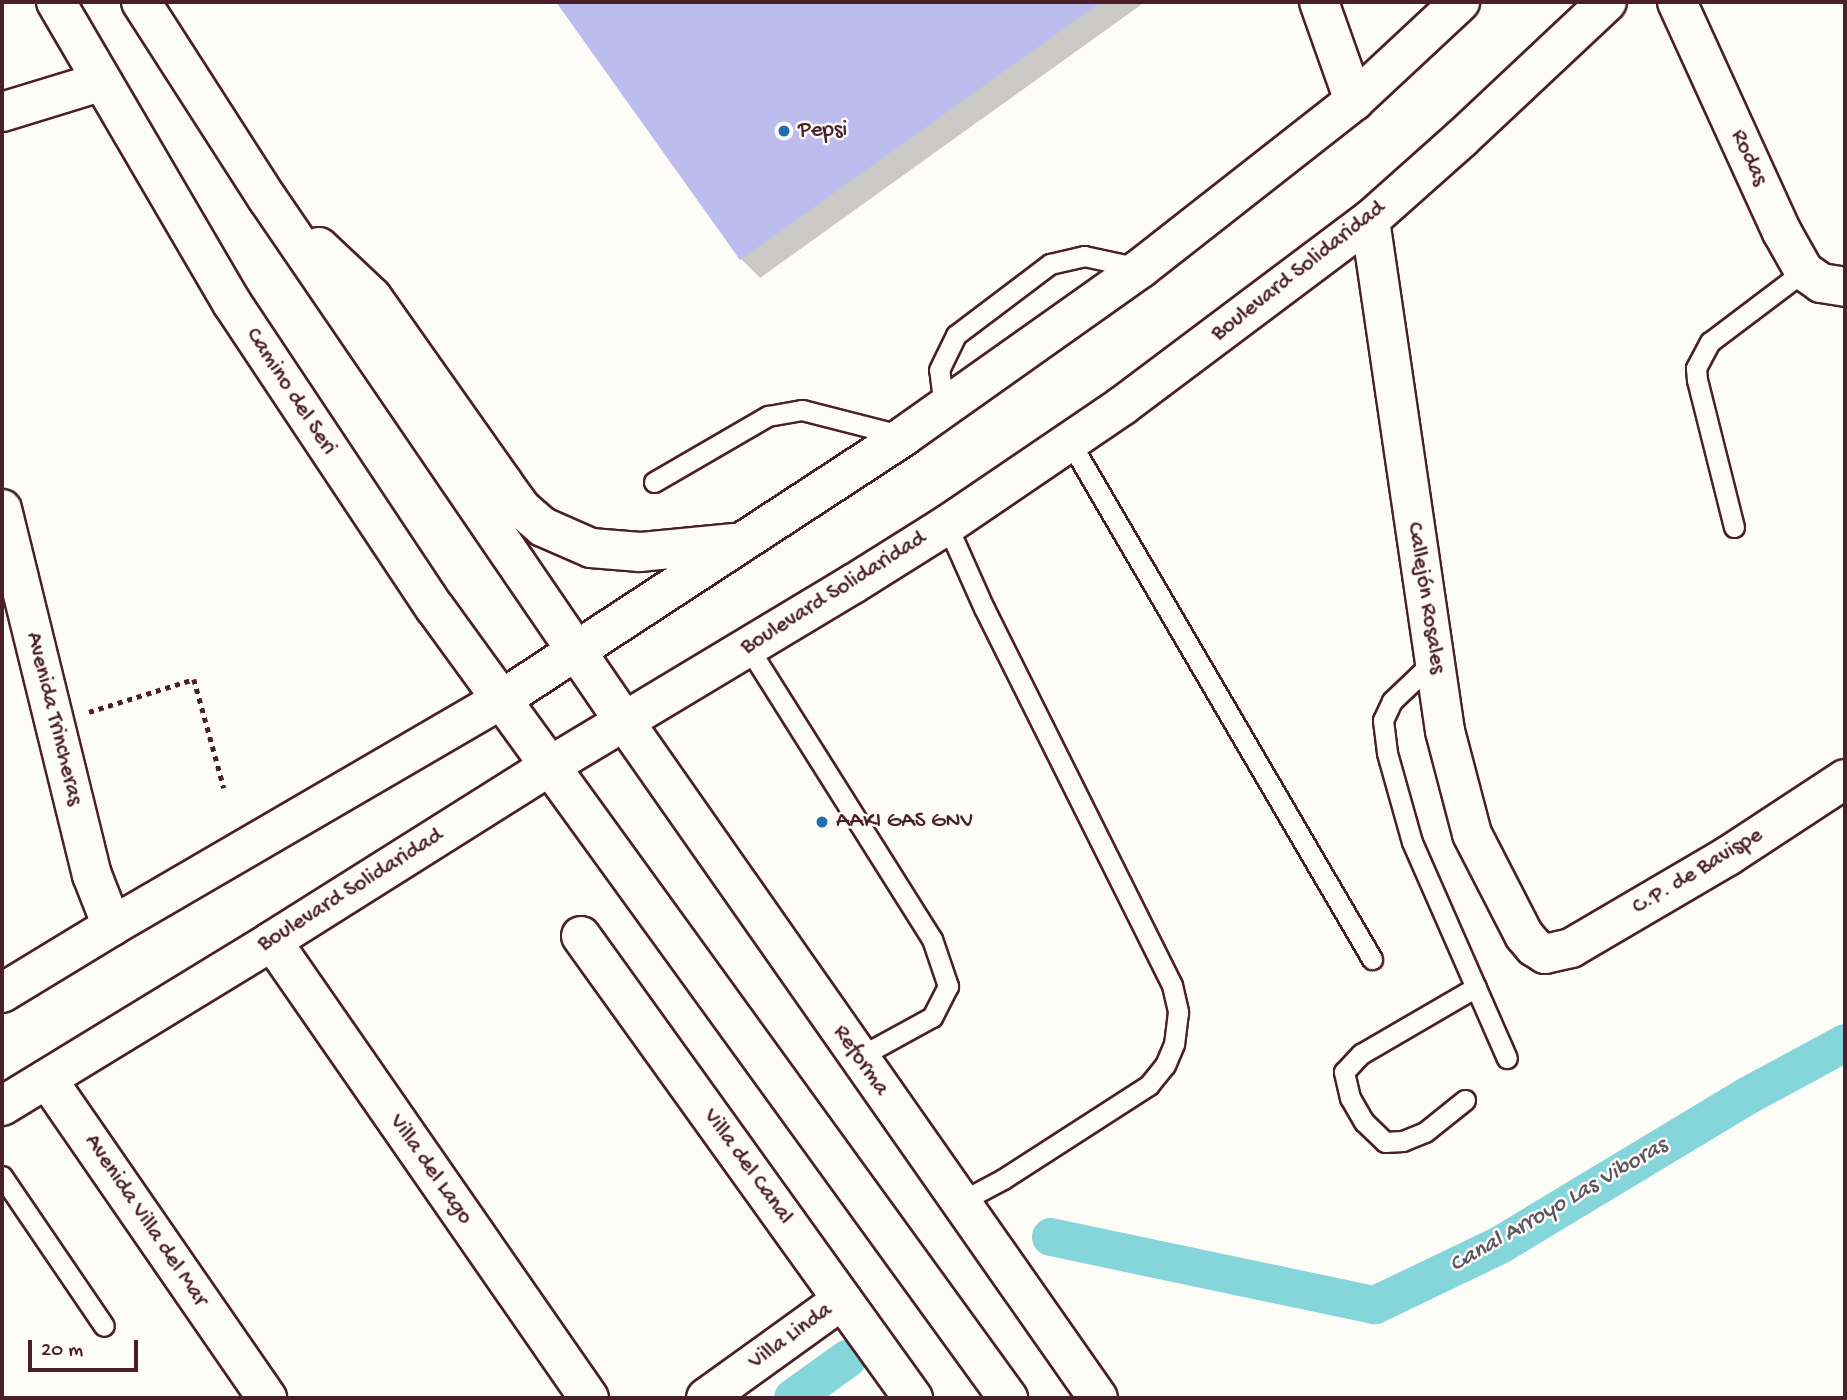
<!DOCTYPE html>
<meta charset="utf-8">
<style>
body{margin:0}
#map{position:relative;width:1847px;height:1400px;overflow:hidden;background:#fdfcf7;font-family:"Gochi Hand",sans-serif}
div>[style]{position:absolute}
.shadow>*{inset:0;background:#0003}
.canal>*{height:38px;margin:-19px;padding:0 19px;transform-origin:19px;border-radius:19px;background:#84d6da}
.building>*{inset:0;background:#bcbcee}
.path>*{height:4.5px;margin-top:-2.25px;transform-origin:0;background:repeating-linear-gradient(90deg,#4a1f2b 0 5px,transparent 0 10px)}
.roads{filter:drop-shadow(2px 0 #4a1f2b) drop-shadow(-2px 0 #4a1f2b) drop-shadow(0 2px #4a1f2b) drop-shadow(0 -2px #4a1f2b)}
.lane>*{height:19px;margin:-9.5px;padding:0 9.5px;transform-origin:9.5px;border-radius:9.5px;background:#fdfcf7}
.street>*{height:38px;margin:-19px;padding:0 19px;transform-origin:19px;border-radius:19px;background:#fdfcf7}
.secondary>*{height:38px;margin:-19px;padding:0 19px;transform-origin:19px;border-radius:19px;background:#fdfcf7}
.primary>*{height:38px;margin:-19px;padding:0 19px;transform-origin:19px;border-radius:19px;background:#fdfcf7}
.dots>*{width:19px;height:19px;translate:-50% -50%;box-sizing:border-box;border:4px solid #fdfcf7;border-radius:50%}
span{translate:-50% -50%;white-space:nowrap;text-align:center;line-height:1.15;-webkit-text-stroke:5px #fdfcf7;paint-order:stroke}
.poi-label{font-size:23px;color:#4a1f2b}
.left{translate:0 -50%;text-align:left}
.street-label{font-size:23px;color:#4a1f2b}
.water-label{font-size:24px;color:#5b5660;font-style:italic}
.frame{position:absolute;inset:0;border:4px solid #4a1f2b;pointer-events:none}
.scale{position:absolute;left:28px;top:1340px;width:110px;height:32px;box-sizing:border-box;border:4px solid #4a1f2b;border-top:0;padding-left:9px;font-size:21px;line-height:24px;white-space:nowrap;color:#4a1f2b;-webkit-text-stroke:5px #fdfcf7;paint-order:stroke}
</style>
<div id="map">
<div class="shadow">
<div style="clip-path:polygon(558px 2px,1145px 2px,760px 278px,741px 259px)"></div>
</div>
<div class="canal">
<div style="left:1051px;top:1237px;width:331px;rotate:11.9deg"></div>
<div style="left:1375px;top:1305px;width:139px;rotate:-25.6deg"></div>
<div style="left:1500px;top:1245px;width:291px;rotate:-31.1deg"></div>
<div style="left:1749px;top:1095px;width:109px;rotate:-28.4deg"></div>
<div style="left:793px;top:1398px;width:67px;rotate:-35.8deg"></div>
</div>
<div class="building">
<div style="clip-path:polygon(556px 2px,1101px 2px,740px 260px)"></div>
</div>
<div class="path">
<div style="left:89px;top:712px;width:110px;rotate:-17.4deg"></div>
<div style="left:194px;top:679px;width:113px;rotate:74.6deg"></div>
</div>
<div class="roads">
<div class="lane">
<div style="left:944px;top:408px;width:38px;rotate:-97deg"></div>
<div style="left:939px;top:370px;width:39px;rotate:-64deg"></div>
<div style="left:956px;top:335px;width:118px;rotate:-37.1deg"></div>
<div style="left:1050px;top:264px;width:35px;rotate:-13deg"></div>
<div style="left:1084px;top:256px;width:57px;rotate:12.1deg"></div>
<div style="left:1070px;top:442px;width:599px;rotate:59.71deg"></div>
<div style="left:654px;top:482px;width:132px;rotate:-30.1deg"></div>
<div style="left:768px;top:416px;width:35px;rotate:-10deg"></div>
<div style="left:802px;top:410px;width:105px;rotate:14.3deg"></div>
<div style="left:947px;top:525px;width:91px;rotate:66deg"></div>
<div style="left:984px;top:608px;width:421px;rotate:63.5deg"></div>
<div style="left:1172px;top:985px;width:28px;rotate:77deg"></div>
<div style="left:1178px;top:1012px;width:32px;rotate:97deg"></div>
<div style="left:1174px;top:1044px;width:23px;rotate:113deg"></div>
<div style="left:1165px;top:1065px;width:26px;rotate:129deg"></div>
<div style="left:1149px;top:1085px;width:174px;rotate:147.2deg"></div>
<div style="left:1003px;top:1179px;width:49px;rotate:151.9deg"></div>
<div style="left:1734px;top:527px;width:152px;rotate:-104.1deg"></div>
<div style="left:1697px;top:380px;width:12px;rotate:-95deg"></div>
<div style="left:1696px;top:368px;width:30px;rotate:-62deg"></div>
<div style="left:1710px;top:342px;width:118px;rotate:-37.1deg"></div>
<div style="left:748px;top:647px;width:345px;rotate:57.8deg"></div>
<div style="left:932px;top:939px;width:50px;rotate:71.2deg"></div>
<div style="left:948px;top:986px;width:35px;rotate:117deg"></div>
<div style="left:932px;top:1017px;width:85px;rotate:151.3deg"></div>
<div style="left:1434px;top:661px;width:58px;rotate:136.4deg"></div>
<div style="left:1392px;top:701px;width:21px;rotate:115deg"></div>
<div style="left:1383px;top:720px;width:33px;rotate:83deg"></div>
<div style="left:1387px;top:753px;width:92px;rotate:74.3deg"></div>
<div style="left:1412px;top:842px;width:236px;rotate:66.3deg"></div>
<div style="left:1465px;top:1100px;width:51px;rotate:141.3deg"></div>
<div style="left:1425px;top:1132px;width:24px;rotate:158deg"></div>
<div style="left:1403px;top:1141px;width:18px;rotate:177deg"></div>
<div style="left:1385px;top:1142px;width:29px;rotate:-136deg"></div>
<div style="left:1364px;top:1122px;width:28px;rotate:-120deg"></div>
<div style="left:1350px;top:1098px;width:27px;rotate:-103deg"></div>
<div style="left:1344px;top:1072px;width:25px;rotate:-47deg"></div>
<div style="left:1361px;top:1054px;width:133px;rotate:-30.2deg"></div>
<div style="left:2px;top:1176px;width:181px;rotate:55.8deg"></div>
</div>
<div class="street">
<div style="left:1319px;top:2px;width:105px;rotate:70.5deg"></div>
<div style="left:1677px;top:2px;width:253px;rotate:65.5deg"></div>
<div style="left:1782px;top:232px;width:45px;rotate:60.6deg"></div>
<div style="left:1804px;top:271px;width:21px;rotate:35deg"></div>
<div style="left:1821px;top:283px;width:24px;rotate:9deg"></div>
<div style="left:2px;top:112px;width:102px;rotate:-17deg"></div>
<div style="left:1370px;top:220px;width:516px;rotate:81.65deg"></div>
<div style="left:1445px;top:731px;width:106px;rotate:75.3deg"></div>
<div style="left:1472px;top:834px;width:114px;rotate:62.8deg"></div>
<div style="left:1524px;top:935px;width:16px;rotate:50deg"></div>
<div style="left:1534px;top:947px;width:13px;rotate:32deg"></div>
<div style="left:1545px;top:954px;width:27px;rotate:-13deg"></div>
<div style="left:1571px;top:948px;width:182px;rotate:-30.4deg"></div>
<div style="left:1728px;top:856px;width:140px;rotate:-33.3deg"></div>
<div style="left:2px;top:509px;width:377px;rotate:76.2deg"></div>
<div style="left:92px;top:875px;width:55px;rotate:68.6deg"></div>
<div style="left:581px;top:936px;width:569px;rotate:54.3deg"></div>
<div style="left:272px;top:941px;width:556px;rotate:55.25deg"></div>
<div style="left:47px;top:1079px;width:388px;rotate:55.4deg"></div>
<div style="left:706px;top:1398px;width:168px;rotate:-35.8deg"></div>
</div>
<div class="secondary">
<div style="left:624px;top:721px;width:826px;rotate:55deg"></div>
<div style="left:550px;top:766px;width:781px;rotate:54.07deg"></div>
</div>
<div class="primary">
<div style="left:56px;top:2px;width:349px;rotate:59.7deg"></div>
<div style="left:232px;top:303px;width:366px;rotate:56.4deg"></div>
<div style="left:435px;top:608px;width:195px;rotate:54deg"></div>
<div style="left:141px;top:2px;width:233px;rotate:57.3deg"></div>
<div style="left:267px;top:198px;width:633px;rotate:55.68deg"></div>
<div style="left:319px;top:247px;width:73px;rotate:43.3deg"></div>
<div style="left:372px;top:297px;width:228px;rotate:54.8deg"></div>
<div style="left:503px;top:483px;width:31px;rotate:54deg"></div>
<div style="left:521px;top:508px;width:29px;rotate:41deg"></div>
<div style="left:543px;top:527px;width:52px;rotate:23.6deg"></div>
<div style="left:591px;top:548px;width:49px;rotate:4.7deg"></div>
<div style="left:640px;top:552px;width:94px;rotate:-5.5deg"></div>
<div style="left:2px;top:993px;width:129px;rotate:-31.3deg"></div>
<div style="left:112px;top:926px;width:453px;rotate:-30.2deg"></div>
<div style="left:504px;top:698px;width:478px;rotate:-33.2deg"></div>
<div style="left:904px;top:436px;width:291px;rotate:-35.3deg"></div>
<div style="left:1141px;top:268px;width:271px;rotate:-38.1deg"></div>
<div style="left:1354px;top:101px;width:145px;rotate:-43deg"></div>
<div style="left:2px;top:1106px;width:316px;rotate:-31.4deg"></div>
<div style="left:272px;top:941px;width:328px;rotate:-32.2deg"></div>
<div style="left:550px;top:766px;width:353px;rotate:-31deg"></div>
<div style="left:853px;top:584px;width:111px;rotate:-32.1deg"></div>
<div style="left:947px;top:525px;width:212px;rotate:-34.2deg"></div>
<div style="left:1122px;top:406px;width:310px;rotate:-36.9deg"></div>
<div style="left:1370px;top:220px;width:122px;rotate:-41.7deg"></div>
<div style="left:1461px;top:139px;width:200px;rotate:-43.2deg"></div>
</div>
</div>
<div class="dots">
<div style="left:784px;top:131px;background:#1f6fb2"></div>
<div style="left:822px;top:822px;background:#1f6fb2"></div>
</div>
<div class="poi-label">
<span class="left" style="left:798px;top:131px">Pepsi</span>
<span class="left" style="left:836px;top:822px">AAKI GAS GNV</span>
</div>
<div class="street-label">
<span style="left:1748px;top:158px;rotate:65deg">Rodas</span>
<span style="left:1299px;top:272px;rotate:-38deg">Boulevard Solidaridad</span>
<span style="left:290px;top:392px;rotate:57deg">Camino del Seri</span>
<span style="left:834px;top:594px;rotate:-32deg">Boulevard Solidaridad</span>
<span style="left:1425px;top:598px;rotate:81deg">Callejón Rosales</span>
<span style="left:53px;top:719px;rotate:76deg">Avenida Trincheras</span>
<span style="left:1698px;top:872px;rotate:-31deg">C.P. de Bavispe</span>
<span style="left:351px;top:891px;rotate:-32deg">Boulevard Solidaridad</span>
<span style="left:860px;top:1061px;rotate:55deg">Reforma</span>
<span style="left:747px;top:1167px;rotate:54deg">Villa del Canal</span>
<span style="left:430px;top:1170px;rotate:55deg">Villa del Lago</span>
<span style="left:145px;top:1221px;rotate:56deg">Avenida Villa del Mar</span>
<span style="left:791px;top:1337px;rotate:-36deg">Villa Linda</span>
</div>
<div class="water-label">
<span style="left:1559px;top:1206px;rotate:-30deg">Canal Arroyo Las Viboras</span>
</div>
<div class="frame"></div>
<div class="scale">20 m</div>
</div>
